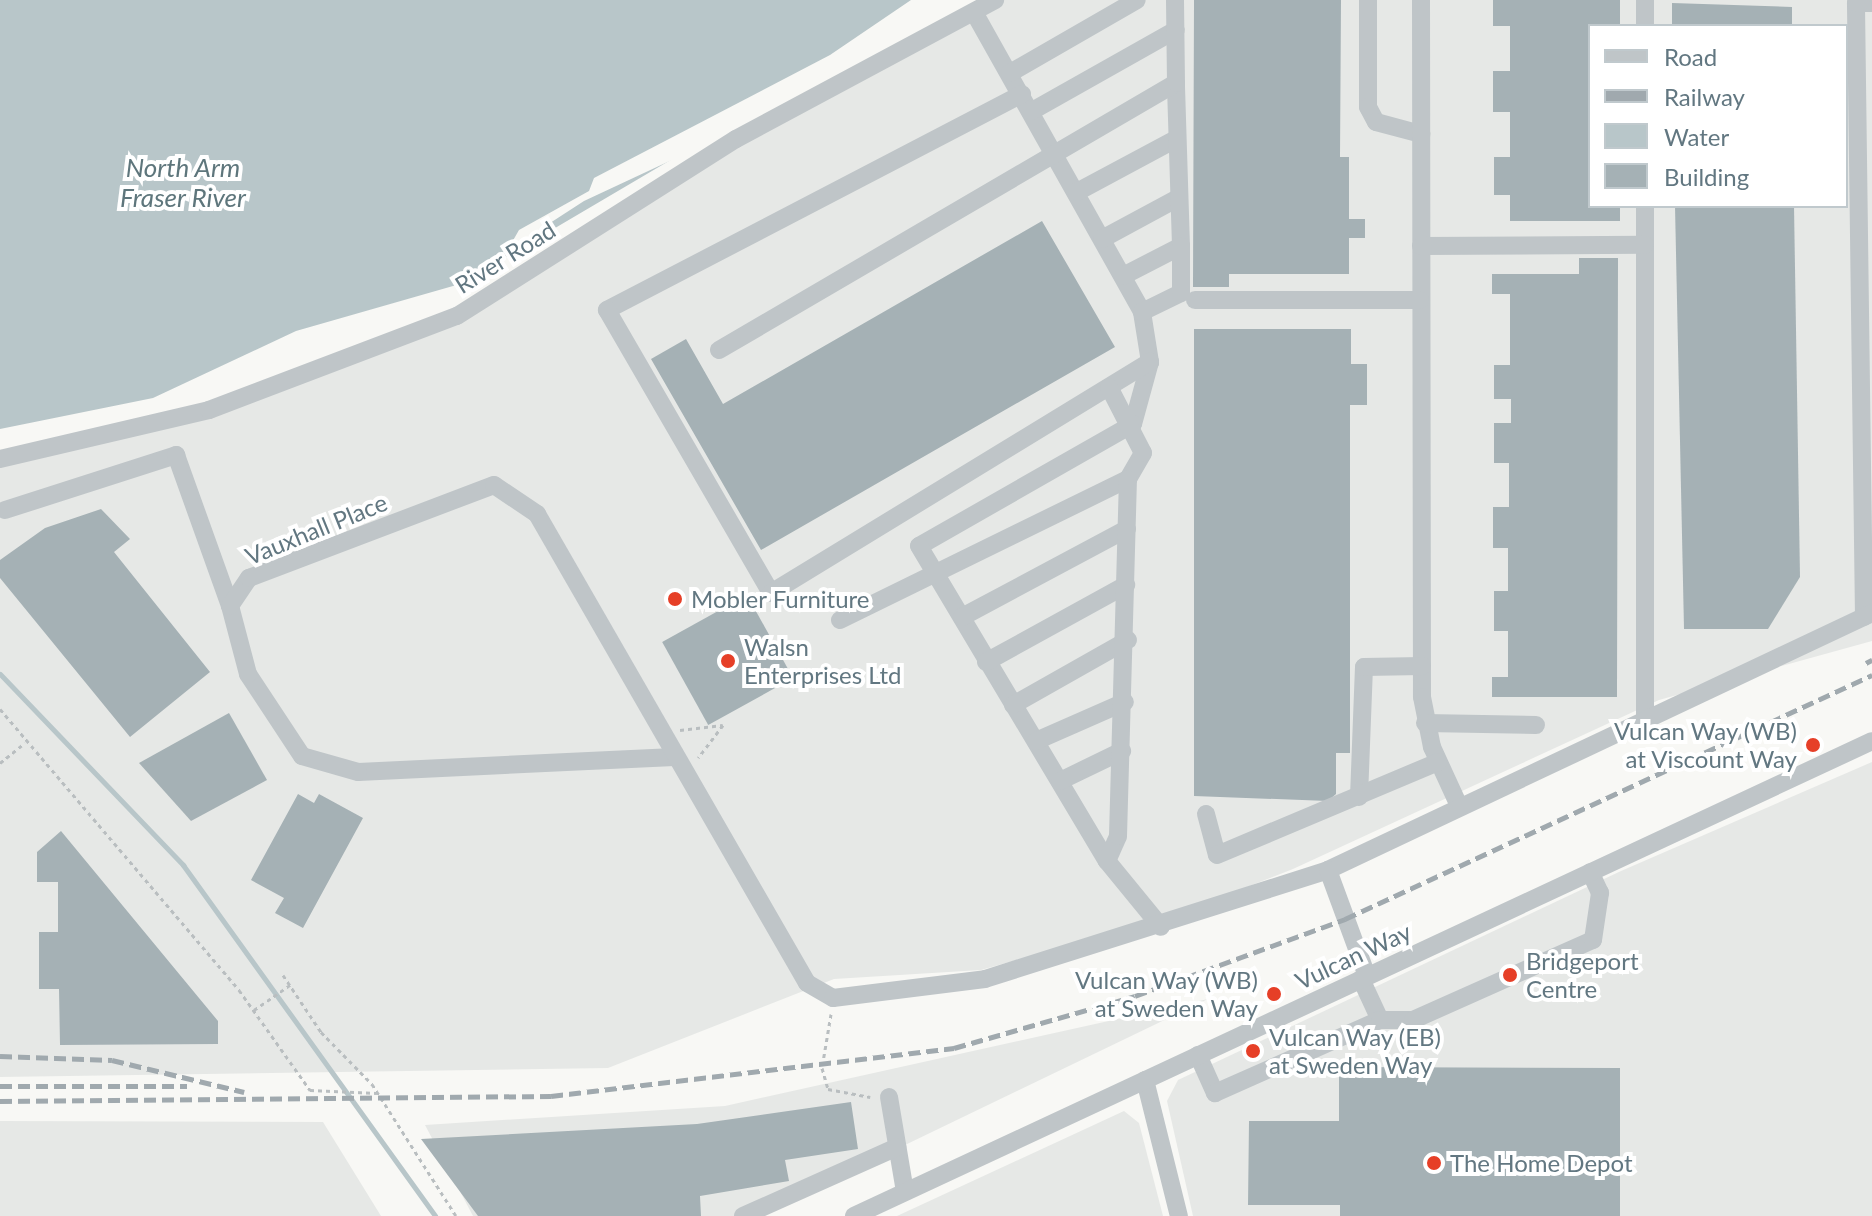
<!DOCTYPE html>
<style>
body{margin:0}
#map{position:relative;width:1872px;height:1216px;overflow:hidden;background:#f8f8f5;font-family:Lato,sans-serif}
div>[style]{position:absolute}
.built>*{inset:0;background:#e6e8e6}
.water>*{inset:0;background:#b8c6c9}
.pier>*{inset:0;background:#f8f8f5}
.stream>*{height:5px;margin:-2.5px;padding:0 2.5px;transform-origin:2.5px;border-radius:2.5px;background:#b8c6c9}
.building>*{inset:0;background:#a5b1b5;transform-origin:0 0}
.path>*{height:3px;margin-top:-1.5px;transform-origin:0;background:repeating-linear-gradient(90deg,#b9bec0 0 4px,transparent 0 8px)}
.minor>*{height:18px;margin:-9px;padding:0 9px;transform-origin:9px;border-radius:9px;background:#bfc5c8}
.rail>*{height:5px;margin-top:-2.5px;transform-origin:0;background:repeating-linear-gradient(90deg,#a0a9ae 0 12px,transparent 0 18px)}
.dots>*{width:22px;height:22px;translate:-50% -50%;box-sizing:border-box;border:4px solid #fff;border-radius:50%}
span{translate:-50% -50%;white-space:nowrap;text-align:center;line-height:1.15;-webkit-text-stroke:8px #fff;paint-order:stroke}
.street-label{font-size:24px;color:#627781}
.poi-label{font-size:24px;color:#627781}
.left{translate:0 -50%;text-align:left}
.right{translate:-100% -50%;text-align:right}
.water-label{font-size:26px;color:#5e767c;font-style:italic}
.legend{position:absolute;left:1588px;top:24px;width:260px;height:184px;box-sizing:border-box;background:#fff;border:2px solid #c0c9cd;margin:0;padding:10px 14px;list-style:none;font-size:24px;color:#627781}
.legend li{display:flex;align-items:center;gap:16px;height:40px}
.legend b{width:40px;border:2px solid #c0c9cd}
</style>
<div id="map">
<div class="built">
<div style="clip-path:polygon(evenodd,995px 0,1872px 0,1872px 641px,1659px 700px,1293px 869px,1172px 916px,981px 970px,834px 979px,608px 1068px,0 1077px,0 459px,209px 410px,457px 316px,736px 139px,995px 0,1590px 26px,1846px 26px,1846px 206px,1590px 206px,1590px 26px)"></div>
<div style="clip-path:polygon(1872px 762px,1872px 1216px,1193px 1216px,1167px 1101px,1178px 1080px,1621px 871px)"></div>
<div style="clip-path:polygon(1208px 999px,758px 1216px,473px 1216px,425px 1125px,725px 1106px)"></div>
<div style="clip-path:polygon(1124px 1111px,1139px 1123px,1163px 1216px,897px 1216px)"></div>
<div style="clip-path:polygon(0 1121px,323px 1122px,381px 1216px,0 1216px)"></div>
</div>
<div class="water">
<div style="clip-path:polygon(0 0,942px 0,460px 284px,296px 331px,153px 398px,0 429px)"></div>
</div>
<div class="pier">
<div style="clip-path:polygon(911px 0,946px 0,706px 144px,584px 201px,507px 251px,519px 230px,589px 191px,594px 178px,830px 55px)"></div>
</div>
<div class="stream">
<div style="left:0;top:674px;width:265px;rotate:46.2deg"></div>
<div style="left:183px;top:865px;width:432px;rotate:54.3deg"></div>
</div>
<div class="building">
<div style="clip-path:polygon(1194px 0,1341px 0,1340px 157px,1349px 157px,1349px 219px,1365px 219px,1365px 238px,1349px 238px,1349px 274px,1229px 274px,1229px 287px,1193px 287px)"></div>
<div style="clip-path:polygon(1493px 0,1620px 0,1620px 26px,1590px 26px,1590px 206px,1620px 206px,1620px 221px,1510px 221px,1510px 195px,1494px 195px,1494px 157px,1510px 157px,1510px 112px,1493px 112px,1493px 71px,1510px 71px,1510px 26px,1493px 26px)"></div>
<div style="clip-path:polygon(1672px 3px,1792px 7px,1792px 26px,1672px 26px)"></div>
<div style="clip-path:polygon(1675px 206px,1794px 206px,1800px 577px,1768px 629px,1684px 629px)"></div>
<div style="clip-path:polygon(1042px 221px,1115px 347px,761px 550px,651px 359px,686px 339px,723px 404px)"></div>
<div style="clip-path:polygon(1579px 258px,1618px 258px,1617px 697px,1492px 697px,1492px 677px,1508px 677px,1508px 631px,1494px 631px,1494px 591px,1508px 591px,1508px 548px,1493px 548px,1493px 507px,1509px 507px,1509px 463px,1494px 463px,1494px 423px,1511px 423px,1511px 399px,1494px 399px,1494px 365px,1510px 365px,1510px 294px,1492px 294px,1492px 274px,1579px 274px)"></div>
<div style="clip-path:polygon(1194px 329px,1351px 329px,1351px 364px,1367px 364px,1367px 405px,1350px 405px,1350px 753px,1336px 753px,1336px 794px,1328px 801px,1194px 796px)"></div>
<div style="clip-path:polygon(101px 509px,130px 539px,114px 552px,210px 672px,130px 737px,0 578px,0 560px,45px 528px)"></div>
<div style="left:747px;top:595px;width:95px;height:97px;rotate:61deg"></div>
<div style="clip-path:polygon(229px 713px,267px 780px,191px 821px,139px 763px)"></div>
<div style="clip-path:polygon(298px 794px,314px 803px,319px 794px,363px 818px,303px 928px,275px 913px,284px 898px,251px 880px)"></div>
<div style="clip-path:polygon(61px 831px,218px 1021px,218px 1044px,60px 1045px,59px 989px,39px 989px,39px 932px,58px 932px,58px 882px,37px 882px,37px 852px)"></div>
<div style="clip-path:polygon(1339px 1067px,1620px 1068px,1620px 1216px,1340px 1216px,1340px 1205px,1248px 1205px,1249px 1121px,1339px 1121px)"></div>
<div style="clip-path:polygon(851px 1102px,858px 1149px,785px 1160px,789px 1181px,700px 1196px,701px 1216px,478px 1216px,421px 1139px,697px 1124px)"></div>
</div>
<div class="path">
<div style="left:0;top:709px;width:369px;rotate:49.6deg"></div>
<div style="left:239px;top:990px;width:123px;rotate:54.6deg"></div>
<div style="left:310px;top:1090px;width:67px;rotate:2.6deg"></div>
<div style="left:680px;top:730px;width:43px;rotate:-6.6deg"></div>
<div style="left:723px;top:725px;width:41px;rotate:127.1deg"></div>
<div style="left:0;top:763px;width:32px;rotate:-39deg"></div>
<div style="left:283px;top:975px;width:69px;rotate:56.3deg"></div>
<div style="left:321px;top:1032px;width:73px;rotate:45.6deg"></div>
<div style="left:372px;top:1084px;width:156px;rotate:57.5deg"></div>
<div style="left:254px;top:1010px;width:44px;rotate:-34.8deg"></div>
<div style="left:831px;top:1014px;width:55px;rotate:99.5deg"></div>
<div style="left:822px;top:1068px;width:22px;rotate:74deg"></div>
<div style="left:828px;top:1089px;width:43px;rotate:10.8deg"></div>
</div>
<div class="minor">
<div style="left:1368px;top:0;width:107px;rotate:90deg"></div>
<div style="left:1368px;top:107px;width:17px;rotate:62deg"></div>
<div style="left:1376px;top:122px;width:47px;rotate:14.9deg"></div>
<div style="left:1421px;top:0;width:697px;rotate:89.92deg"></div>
<div style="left:1422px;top:697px;width:51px;rotate:78.7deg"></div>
<div style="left:1432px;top:747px;width:65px;rotate:65.4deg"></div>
<div style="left:975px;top:14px;width:342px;rotate:60.7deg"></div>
<div style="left:1142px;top:312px;width:51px;rotate:80.9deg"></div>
<div style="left:1150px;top:362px;width:64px;rotate:105.3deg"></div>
<div style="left:1133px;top:424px;width:246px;rotate:150.3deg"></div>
<div style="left:919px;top:546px;width:367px;rotate:59.2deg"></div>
<div style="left:1107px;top:861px;width:85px;rotate:50.7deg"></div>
<div style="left:1645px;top:26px;width:26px;rotate:-90deg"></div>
<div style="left:1010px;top:73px;width:146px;rotate:-29.9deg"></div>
<div style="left:1022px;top:94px;width:468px;rotate:152.5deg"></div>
<div style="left:607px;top:310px;width:327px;rotate:59.9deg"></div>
<div style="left:771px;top:593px;width:444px;rotate:-31.4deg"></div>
<div style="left:1032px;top:111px;width:165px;rotate:-29.4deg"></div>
<div style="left:1077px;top:192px;width:112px;rotate:-28.2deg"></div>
<div style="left:1645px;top:206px;width:510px;rotate:90deg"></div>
<div style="left:1102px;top:239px;width:84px;rotate:-28.4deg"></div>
<div style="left:1421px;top:246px;width:224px;rotate:-0.3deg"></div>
<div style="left:1123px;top:276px;width:65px;rotate:-27.3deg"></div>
<div style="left:1181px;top:246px;width:163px;rotate:-91.8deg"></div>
<div style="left:1195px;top:300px;width:225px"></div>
<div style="left:1142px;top:312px;width:43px;rotate:-26deg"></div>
<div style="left:1181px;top:293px;width:47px;rotate:-90deg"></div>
<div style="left:719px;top:350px;width:529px;rotate:-30.3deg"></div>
<div style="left:1176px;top:83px;width:83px;rotate:-90.7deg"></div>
<div style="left:0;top:459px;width:215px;rotate:-13.2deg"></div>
<div style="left:209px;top:410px;width:265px;rotate:-20.8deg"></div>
<div style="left:457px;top:316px;width:330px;rotate:-32.4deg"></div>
<div style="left:736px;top:139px;width:294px;rotate:-28.2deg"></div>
<div style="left:5px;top:510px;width:180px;rotate:-17.8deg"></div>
<div style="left:176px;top:455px;width:160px;rotate:70.3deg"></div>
<div style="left:962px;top:617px;width:187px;rotate:-28.1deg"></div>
<div style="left:1864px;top:617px;width:614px;rotate:-90.75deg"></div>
<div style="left:1856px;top:3px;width:16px"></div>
<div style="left:840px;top:620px;width:321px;rotate:-26.1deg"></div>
<div style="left:1128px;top:479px;width:30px;rotate:-60deg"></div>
<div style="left:1143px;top:453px;width:74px;rotate:-117.3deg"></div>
<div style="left:986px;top:662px;width:160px;rotate:-28.8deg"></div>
<div style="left:1013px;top:705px;width:132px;rotate:-29.5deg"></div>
<div style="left:1425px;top:723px;width:111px;rotate:1deg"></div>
<div style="left:1036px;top:741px;width:97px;rotate:-23.7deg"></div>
<div style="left:674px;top:757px;width:316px;rotate:177.3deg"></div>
<div style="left:358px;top:772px;width:58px;rotate:-164.1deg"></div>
<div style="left:302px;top:756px;width:98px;rotate:-123.4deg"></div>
<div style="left:248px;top:674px;width:70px;rotate:-104.8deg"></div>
<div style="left:230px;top:606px;width:34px;rotate:-56deg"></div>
<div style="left:249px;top:578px;width:262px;rotate:-20.8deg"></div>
<div style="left:494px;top:485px;width:52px;rotate:34deg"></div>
<div style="left:537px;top:514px;width:541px;rotate:60.07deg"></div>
<div style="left:807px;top:983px;width:30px;rotate:30deg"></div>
<div style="left:833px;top:998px;width:153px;rotate:-7.1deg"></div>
<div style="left:985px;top:979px;width:360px;rotate:-17.6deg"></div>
<div style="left:1328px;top:870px;width:602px;rotate:-25.29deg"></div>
<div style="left:1060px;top:781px;width:69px;rotate:-25.8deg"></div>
<div style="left:1359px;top:797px;width:130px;rotate:-87.8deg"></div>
<div style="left:1364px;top:667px;width:58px;rotate:-1deg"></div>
<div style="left:1206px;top:814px;width:42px;rotate:75deg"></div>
<div style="left:1217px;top:855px;width:240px;rotate:-22.8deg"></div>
<div style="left:1107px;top:861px;width:27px;rotate:-66deg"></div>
<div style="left:1118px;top:836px;width:357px;rotate:-88.4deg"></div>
<div style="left:1328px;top:870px;width:113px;rotate:69.8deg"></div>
<div style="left:1361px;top:979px;width:45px;rotate:65.1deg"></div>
<div style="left:1198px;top:1055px;width:42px;rotate:65.9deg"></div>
<div style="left:1215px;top:1093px;width:180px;rotate:-23.9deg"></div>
<div style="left:1380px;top:1020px;width:33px"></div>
<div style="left:1413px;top:1020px;width:197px;rotate:-24deg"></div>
<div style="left:1593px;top:940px;width:48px;rotate:-81.5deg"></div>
<div style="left:1600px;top:893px;width:23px;rotate:-115deg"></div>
<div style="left:1145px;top:1080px;width:140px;rotate:76deg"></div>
<div style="left:889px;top:1097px;width:96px;rotate:80.4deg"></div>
<div style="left:743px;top:1216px;width:169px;rotate:-24.1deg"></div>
<div style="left:854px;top:1216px;width:1123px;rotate:-25.01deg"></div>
</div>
<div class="rail">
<div style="left:1866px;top:663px;width:7px;rotate:-27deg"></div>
<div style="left:0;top:1056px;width:112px;rotate:2deg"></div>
<div style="left:112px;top:1060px;width:136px;rotate:13.6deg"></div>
<div style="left:0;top:1086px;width:187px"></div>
<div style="left:0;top:1101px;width:551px;rotate:-0.52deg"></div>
<div style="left:551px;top:1096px;width:406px;rotate:-6.8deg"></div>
<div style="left:954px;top:1048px;width:188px;rotate:-16deg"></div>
<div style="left:1135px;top:996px;width:224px;rotate:-20.1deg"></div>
<div style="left:1345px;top:919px;width:581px;rotate:-24.84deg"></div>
</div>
<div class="dots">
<div style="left:675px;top:599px;background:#e63f27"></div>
<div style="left:728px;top:661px;background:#e63f27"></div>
<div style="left:1813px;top:745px;background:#e63f27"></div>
<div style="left:1510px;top:975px;background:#e63f27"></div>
<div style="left:1274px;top:994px;background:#e63f27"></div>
<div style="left:1253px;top:1051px;background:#e63f27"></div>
<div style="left:1434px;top:1163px;background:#e63f27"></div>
</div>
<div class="street-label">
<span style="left:505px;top:257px;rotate:-32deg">River Road</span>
<span style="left:316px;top:529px;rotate:-22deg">Vauxhall Place</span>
<span style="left:1353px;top:956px;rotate:-25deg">Vulcan Way</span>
</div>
<div class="poi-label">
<span class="left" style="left:691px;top:599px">Mobler Furniture</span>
<span class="left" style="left:744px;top:661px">Walsn<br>Enterprises Ltd</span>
<span class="right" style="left:1797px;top:745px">Vulcan Way (WB)<br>at Viscount Way</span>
<span class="left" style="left:1526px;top:975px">Bridgeport<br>Centre</span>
<span class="right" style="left:1258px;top:994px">Vulcan Way (WB)<br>at Sweden Way</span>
<span class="left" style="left:1269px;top:1051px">Vulcan Way (EB)<br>at Sweden Way</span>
<span class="left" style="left:1450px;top:1163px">The Home Depot</span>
</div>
<div class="water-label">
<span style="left:183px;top:183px">North Arm<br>Fraser River</span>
</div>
<ul class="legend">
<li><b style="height:10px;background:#bfc5c8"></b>Road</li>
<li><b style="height:10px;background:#a0a9ae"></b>Railway</li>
<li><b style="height:22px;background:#b8c6c9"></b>Water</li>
<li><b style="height:22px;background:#a5b1b5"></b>Building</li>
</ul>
</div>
